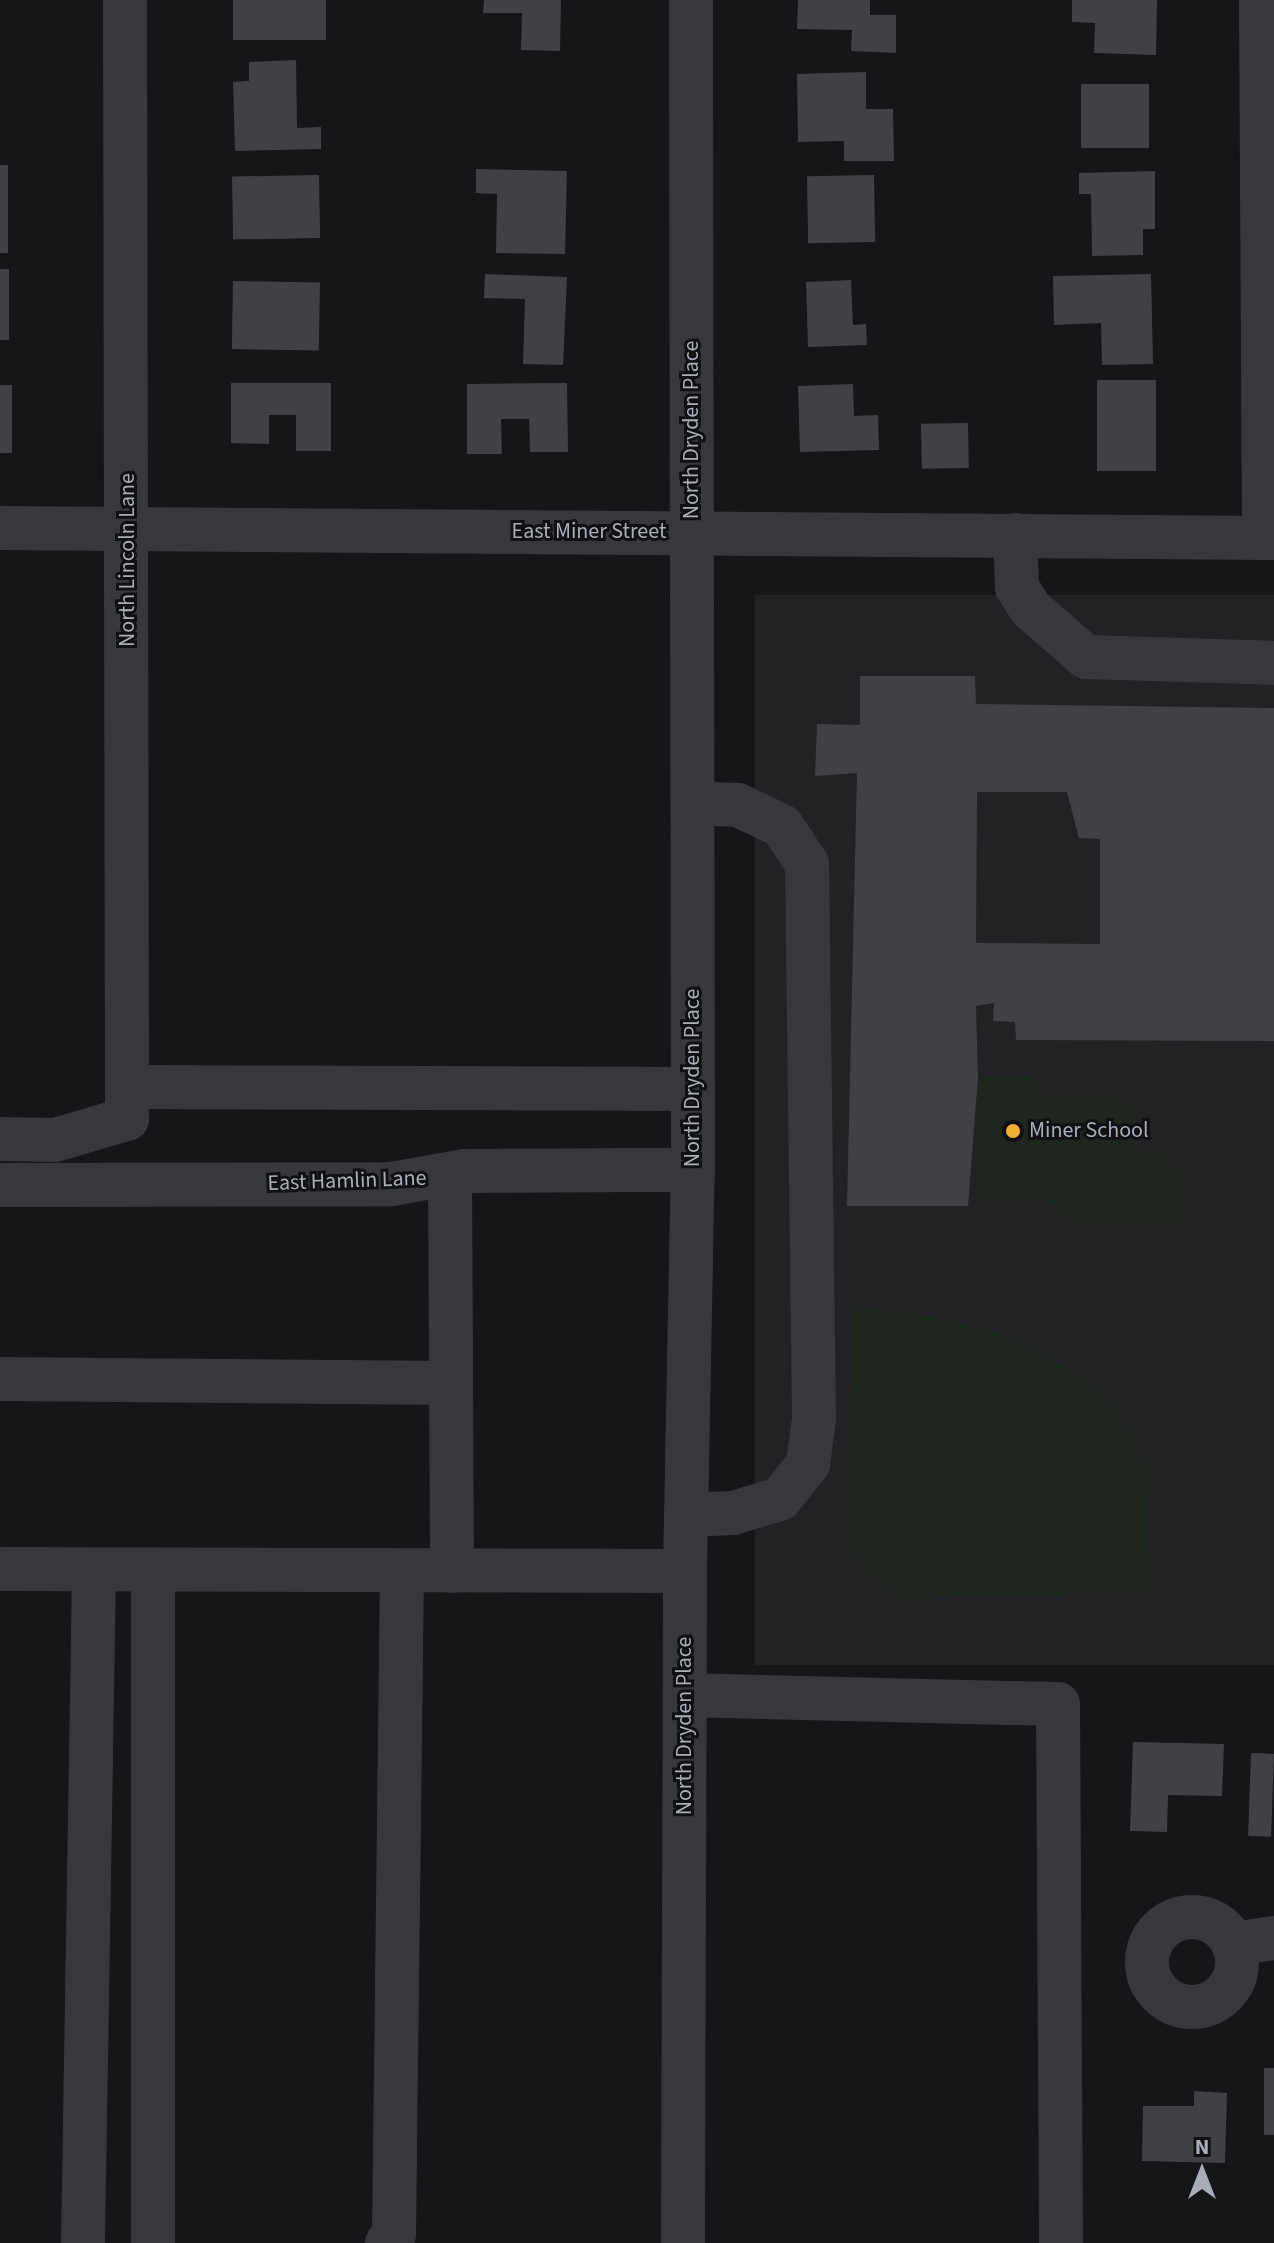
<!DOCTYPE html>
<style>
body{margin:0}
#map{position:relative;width:1274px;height:2243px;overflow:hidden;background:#161618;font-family:"Source Sans 3",sans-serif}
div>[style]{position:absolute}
.built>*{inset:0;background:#222225;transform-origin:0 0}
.green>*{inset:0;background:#1e261f}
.building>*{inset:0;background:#404145;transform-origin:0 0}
.minor>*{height:44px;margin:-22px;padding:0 22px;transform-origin:22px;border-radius:22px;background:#37383d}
.minor>.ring{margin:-22px;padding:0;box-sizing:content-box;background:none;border:44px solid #37383d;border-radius:50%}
.dots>*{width:22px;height:22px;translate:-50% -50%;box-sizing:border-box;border:4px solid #111113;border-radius:50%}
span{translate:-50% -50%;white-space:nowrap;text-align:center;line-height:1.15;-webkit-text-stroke:6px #111113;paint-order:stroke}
.street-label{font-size:22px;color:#a8adb8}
.poi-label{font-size:22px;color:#a8adb8}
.left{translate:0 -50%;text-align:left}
.north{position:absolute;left:1162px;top:2131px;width:80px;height:80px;-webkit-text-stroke:6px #111113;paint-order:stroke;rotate:0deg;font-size:22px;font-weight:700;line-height:32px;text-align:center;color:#a8adb8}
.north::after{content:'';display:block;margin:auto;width:28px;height:36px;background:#a8adb8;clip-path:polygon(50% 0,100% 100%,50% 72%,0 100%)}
</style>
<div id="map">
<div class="built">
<div style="left:755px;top:595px;width:519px;height:1070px"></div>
</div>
<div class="green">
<div style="clip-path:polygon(1037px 1076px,1038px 1095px,1113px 1095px,1136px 1112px,1137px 1153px,1158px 1154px,1185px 1176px,1184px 1220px,1172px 1225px,1078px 1225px,1066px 1216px,1061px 1203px,977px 1201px,978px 1077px)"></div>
<div style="clip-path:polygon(851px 1305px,930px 1316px,1005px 1335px,1075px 1372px,1113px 1410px,1143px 1462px,1149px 1518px,1144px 1593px,906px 1598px,882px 1581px,858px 1556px)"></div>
</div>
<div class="building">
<div style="left:233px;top:0;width:93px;height:40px"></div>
<div style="clip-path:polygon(484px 0,561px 0,560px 51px,521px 50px,522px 13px,483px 13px)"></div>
<div style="clip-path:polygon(798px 0,870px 0,870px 15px,896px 15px,896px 53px,851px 51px,852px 30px,797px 29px)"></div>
<div style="clip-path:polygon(1072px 0,1157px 0,1156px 55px,1094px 53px,1095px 23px,1072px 22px)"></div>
<div style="clip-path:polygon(296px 60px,297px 128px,321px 127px,321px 149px,235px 151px,233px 82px,249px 81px,249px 62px)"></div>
<div style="clip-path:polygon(866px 72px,866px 109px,893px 109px,894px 161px,844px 161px,844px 141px,798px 142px,797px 74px)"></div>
<div style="left:1081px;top:84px;width:68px;height:64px"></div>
<div style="left:0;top:165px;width:8px;height:88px"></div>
<div style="clip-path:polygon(476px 169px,567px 171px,565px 254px,496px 253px,497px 194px,476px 193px)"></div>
<div style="clip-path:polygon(1155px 171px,1155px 229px,1143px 229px,1143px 255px,1092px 256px,1091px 194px,1079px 194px,1079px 173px)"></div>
<div style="left:319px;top:175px;width:63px;height:87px;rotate:89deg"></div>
<div style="left:874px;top:175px;width:67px;height:67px;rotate:89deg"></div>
<div style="left:0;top:269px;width:9px;height:71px"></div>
<div style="clip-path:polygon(485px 274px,567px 277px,563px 365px,523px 364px,525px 299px,484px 298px)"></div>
<div style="clip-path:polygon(1151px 274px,1153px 364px,1102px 365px,1101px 323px,1054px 325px,1053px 276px)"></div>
<div style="clip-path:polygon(851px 280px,853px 325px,866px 324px,867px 345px,808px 347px,806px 282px)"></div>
<div style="left:233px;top:281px;width:87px;height:68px;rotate:1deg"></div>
<div style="left:1097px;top:380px;width:59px;height:91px"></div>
<div style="clip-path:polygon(231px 383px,331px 383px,331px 451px,296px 451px,296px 415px,269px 415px,269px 444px,231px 443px)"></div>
<div style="clip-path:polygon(567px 383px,568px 452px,530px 452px,529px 419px,501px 419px,502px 454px,467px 454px,467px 384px)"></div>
<div style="clip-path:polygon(853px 384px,854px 416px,878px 415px,879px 450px,800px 452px,798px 386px)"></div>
<div style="left:0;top:385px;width:12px;height:68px"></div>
<div style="left:968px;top:423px;width:45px;height:47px;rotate:89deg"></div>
<div style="clip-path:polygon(evenodd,860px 676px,975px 676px,976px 704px,1274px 708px,1274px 1041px,1016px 1040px,1015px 1022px,993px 1021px,994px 1003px,976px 1006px,978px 1077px,968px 1206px,847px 1206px,857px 773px,815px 776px,817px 724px,860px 725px,860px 676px,977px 792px,1067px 792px,1079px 838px,1100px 839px,1100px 944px,976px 943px,977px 792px)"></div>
<div style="clip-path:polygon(1133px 1742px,1224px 1744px,1222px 1796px,1168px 1795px,1167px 1832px,1130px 1831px)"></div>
<div style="left:1251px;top:1753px;width:23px;height:83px;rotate:2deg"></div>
<div style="left:1264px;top:2068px;width:10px;height:67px"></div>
<div style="clip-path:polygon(1194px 2091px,1227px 2093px,1225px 2163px,1142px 2161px,1143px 2106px,1194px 2106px)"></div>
</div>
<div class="minor">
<div style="left:1261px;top:0;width:538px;rotate:89.68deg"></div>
<div style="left:0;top:528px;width:1274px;rotate:0.45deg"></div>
<div style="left:1015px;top:535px;width:52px;rotate:87.8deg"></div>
<div style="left:1017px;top:587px;width:26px;rotate:58deg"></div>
<div style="left:1031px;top:609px;width:73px;rotate:41.1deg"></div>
<div style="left:1086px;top:657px;width:188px;rotate:1.8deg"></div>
<div style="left:127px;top:1087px;width:566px;rotate:0.2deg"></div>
<div style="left:0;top:1139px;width:55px;rotate:1deg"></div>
<div style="left:55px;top:1140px;width:75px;rotate:-16.3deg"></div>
<div style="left:127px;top:1119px;width:1119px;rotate:-90.1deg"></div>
<div style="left:450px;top:1175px;width:396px;rotate:89.7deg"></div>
<div style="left:0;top:1185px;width:392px;rotate:-0.1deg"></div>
<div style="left:392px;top:1184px;width:73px;rotate:-10.2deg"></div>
<div style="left:464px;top:1171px;width:229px;rotate:-0.3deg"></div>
<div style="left:0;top:1379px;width:451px;rotate:0.5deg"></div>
<div style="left:686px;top:1515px;width:47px;rotate:-2.4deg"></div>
<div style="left:733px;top:1513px;width:49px;rotate:-16.6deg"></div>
<div style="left:780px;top:1499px;width:45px;rotate:-51.3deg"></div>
<div style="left:808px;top:1464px;width:45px;rotate:-82.4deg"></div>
<div style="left:814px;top:1419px;width:555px;rotate:-90.72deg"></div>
<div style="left:807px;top:864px;width:45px;rotate:-123.3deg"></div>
<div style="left:782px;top:826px;width:49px;rotate:-154.5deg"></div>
<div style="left:738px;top:805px;width:45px;rotate:-177.5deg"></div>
<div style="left:0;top:1569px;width:685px;rotate:0.17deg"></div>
<div style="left:685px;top:1695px;width:373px;rotate:1.4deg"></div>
<div style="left:1058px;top:1704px;width:539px;rotate:89.68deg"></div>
<div class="ring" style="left:1147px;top:1917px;width:46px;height:46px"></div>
<div style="left:1234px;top:1944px;width:40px;rotate:-8.5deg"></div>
<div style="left:83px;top:2243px;width:673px;rotate:-89.06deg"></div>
<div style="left:153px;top:2243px;width:672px;rotate:-90deg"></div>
<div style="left:387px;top:2243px;width:11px;rotate:-52deg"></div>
<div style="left:394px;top:2234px;width:663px;rotate:-89.31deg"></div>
<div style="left:683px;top:2243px;width:672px;rotate:-89.83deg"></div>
<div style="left:685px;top:1571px;width:401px;rotate:-88.9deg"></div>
<div style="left:693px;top:1170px;width:1170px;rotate:-90.1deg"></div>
</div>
<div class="dots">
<div style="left:1013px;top:1131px;background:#f2b134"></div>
</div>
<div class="street-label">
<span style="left:692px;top:430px;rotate:-90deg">North Dryden Place</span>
<span style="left:589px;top:532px">East Miner Street</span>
<span style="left:128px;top:560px;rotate:-90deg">North Lincoln Lane</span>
<span style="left:693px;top:1078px;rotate:-90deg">North Dryden Place</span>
<span style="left:347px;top:1181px;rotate:-2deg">East Hamlin Lane</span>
<span style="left:685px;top:1726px;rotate:-90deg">North Dryden Place</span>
</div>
<div class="poi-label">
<span class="left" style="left:1029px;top:1131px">Miner School</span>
</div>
<div class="north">N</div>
</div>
